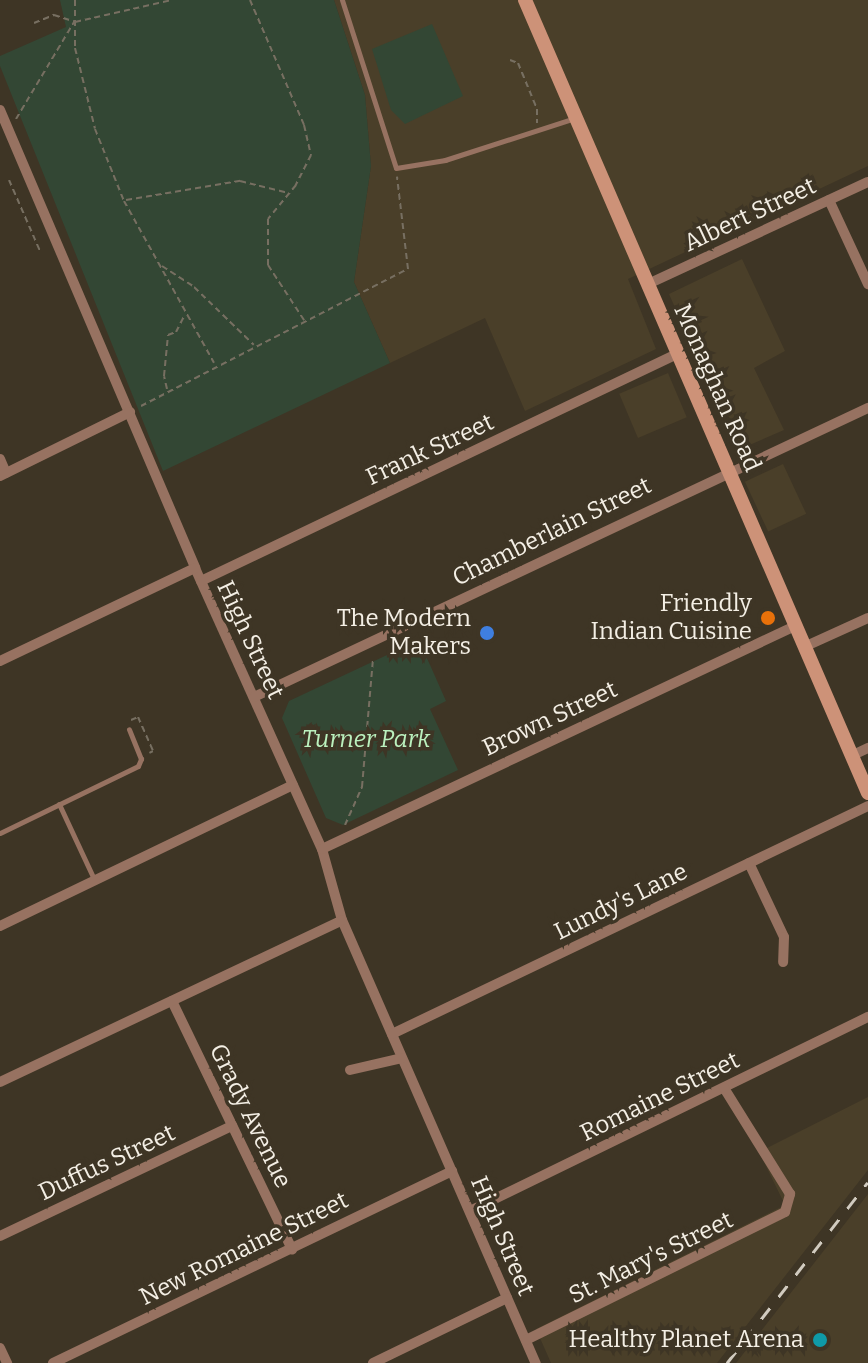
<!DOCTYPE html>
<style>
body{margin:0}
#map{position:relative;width:868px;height:1363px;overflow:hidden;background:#3e3525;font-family:Bitter,serif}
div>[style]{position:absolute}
.built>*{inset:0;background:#4a3f29;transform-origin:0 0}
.green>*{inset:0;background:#334734}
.path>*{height:2px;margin-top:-1px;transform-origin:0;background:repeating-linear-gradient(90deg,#776f61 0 6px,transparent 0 10px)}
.lane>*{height:5px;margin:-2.5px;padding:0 2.5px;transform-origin:2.5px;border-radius:2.5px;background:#977261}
.street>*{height:10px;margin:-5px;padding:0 5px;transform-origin:5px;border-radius:5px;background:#977261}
.secondary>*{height:14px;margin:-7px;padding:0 7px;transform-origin:7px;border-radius:7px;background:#cd9278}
.rail>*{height:3px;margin-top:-1.5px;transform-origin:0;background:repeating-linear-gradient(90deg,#d1cbc0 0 14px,transparent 0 28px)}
.dots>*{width:22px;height:22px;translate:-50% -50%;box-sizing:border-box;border:4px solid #3e3525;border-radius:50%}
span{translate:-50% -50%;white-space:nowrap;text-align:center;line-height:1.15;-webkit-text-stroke:7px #3e3525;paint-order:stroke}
.street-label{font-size:24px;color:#f4efe5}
.poi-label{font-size:24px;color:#f4efe5}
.right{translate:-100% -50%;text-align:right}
.park-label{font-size:24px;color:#bbf1be;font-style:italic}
</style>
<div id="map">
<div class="built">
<div style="clip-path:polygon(334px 0,868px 0,868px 166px,628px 279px,656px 349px,525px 411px,485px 318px,390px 363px,354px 282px,371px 166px,365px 95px)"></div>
<div style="clip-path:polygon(742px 259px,785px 351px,754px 368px,784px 430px,738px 450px,669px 294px)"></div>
<div style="left:668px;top:373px;width:48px;height:53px;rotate:67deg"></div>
<div style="left:783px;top:464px;width:55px;height:42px;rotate:65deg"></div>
<div style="clip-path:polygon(868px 1097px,868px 1170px,717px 1363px,551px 1363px,536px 1329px,785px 1205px,759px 1152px)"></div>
<div style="clip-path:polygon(868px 1194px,868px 1363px,736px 1363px)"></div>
</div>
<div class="green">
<div style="clip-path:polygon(60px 0,334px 0,365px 95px,371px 166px,354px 282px,390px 363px,163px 471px,0 66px,0 56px,66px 27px)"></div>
<div style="clip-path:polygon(432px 24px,463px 96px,405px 124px,391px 110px,372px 49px)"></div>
<div style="clip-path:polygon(419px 640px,446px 701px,430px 709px,458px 770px,343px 825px,326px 818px,282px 718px,289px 701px)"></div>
</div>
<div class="path">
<div style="left:75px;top:0;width:48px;rotate:90deg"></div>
<div style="left:75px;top:48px;width:83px;rotate:76.1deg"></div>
<div style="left:95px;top:129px;width:78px;rotate:68.1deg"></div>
<div style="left:124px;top:201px;width:185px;rotate:60.9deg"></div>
<div style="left:250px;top:0;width:136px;rotate:66.6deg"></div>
<div style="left:304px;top:125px;width:31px;rotate:77deg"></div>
<div style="left:311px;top:155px;width:34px;rotate:117deg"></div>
<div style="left:296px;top:185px;width:44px;rotate:129.5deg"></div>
<div style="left:268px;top:219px;width:46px;rotate:90deg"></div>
<div style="left:268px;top:265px;width:66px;rotate:56.8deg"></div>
<div style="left:34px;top:23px;width:22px;rotate:-22deg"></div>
<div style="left:54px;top:15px;width:22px;rotate:18deg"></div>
<div style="left:75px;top:22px;width:99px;rotate:-12.8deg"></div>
<div style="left:510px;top:60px;width:9px;rotate:21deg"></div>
<div style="left:518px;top:63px;width:50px;rotate:67.6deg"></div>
<div style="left:537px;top:109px;width:14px;rotate:90deg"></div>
<div style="left:16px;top:119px;width:113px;rotate:-59.1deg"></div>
<div style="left:9px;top:180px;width:77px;rotate:66.4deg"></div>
<div style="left:126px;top:200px;width:116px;rotate:-9.5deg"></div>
<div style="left:240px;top:181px;width:50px;rotate:13.8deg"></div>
<div style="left:162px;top:266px;width:38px;rotate:33deg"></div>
<div style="left:194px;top:287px;width:83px;rotate:44deg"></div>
<div style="left:167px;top:389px;width:13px;rotate:-103deg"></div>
<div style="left:164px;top:376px;width:41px;rotate:-84.4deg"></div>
<div style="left:168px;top:335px;width:9px;rotate:-21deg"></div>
<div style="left:176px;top:332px;width:18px;rotate:-63deg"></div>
<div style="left:141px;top:406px;width:300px;rotate:-27.2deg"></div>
<div style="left:408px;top:269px;width:93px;rotate:-96.8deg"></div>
<div style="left:131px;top:720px;width:8px;rotate:-23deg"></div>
<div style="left:138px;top:717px;width:37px;rotate:66deg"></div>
<div style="left:153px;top:751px;width:4px;rotate:153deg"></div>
<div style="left:345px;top:825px;width:42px;rotate:-65.9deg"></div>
<div style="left:362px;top:787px;width:128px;rotate:-85.1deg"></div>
</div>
<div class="lane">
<div style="left:342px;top:0;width:176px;rotate:72.2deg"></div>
<div style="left:396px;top:168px;width:50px;rotate:-9.3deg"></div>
<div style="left:445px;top:160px;width:137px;rotate:-17.9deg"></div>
<div style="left:59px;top:804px;width:83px;rotate:65deg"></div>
<div style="left:0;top:833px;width:153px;rotate:-25.9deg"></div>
<div style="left:138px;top:766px;width:8px;rotate:-67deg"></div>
<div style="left:141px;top:759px;width:32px;rotate:-112deg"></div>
</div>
<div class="street">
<div style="left:0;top:110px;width:498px;rotate:66.9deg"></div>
<div style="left:195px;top:568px;width:308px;rotate:65.7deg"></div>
<div style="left:322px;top:849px;width:74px;rotate:74.3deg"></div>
<div style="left:342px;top:920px;width:484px;rotate:66.4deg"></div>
<div style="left:829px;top:200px;width:93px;rotate:65.1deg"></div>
<div style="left:648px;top:284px;width:242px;rotate:-24.9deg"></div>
<div style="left:0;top:459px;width:15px;rotate:67deg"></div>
<div style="left:0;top:476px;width:145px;rotate:-26.2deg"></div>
<div style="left:201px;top:581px;width:527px;rotate:-25.5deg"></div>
<div style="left:804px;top:647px;width:70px;rotate:-24.4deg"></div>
<div style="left:0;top:661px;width:216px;rotate:-25.5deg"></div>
<div style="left:254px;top:697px;width:679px;rotate:-25.21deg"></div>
<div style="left:853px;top:755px;width:17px;rotate:-25deg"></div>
<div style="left:322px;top:849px;width:523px;rotate:-25.24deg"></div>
<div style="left:749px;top:863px;width:82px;rotate:64.7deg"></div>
<div style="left:784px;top:937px;width:25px;rotate:92deg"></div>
<div style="left:0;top:926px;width:325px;rotate:-25.7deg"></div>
<div style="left:172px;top:1001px;width:276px;rotate:64.2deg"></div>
<div style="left:392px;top:1034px;width:528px;rotate:-25.59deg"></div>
<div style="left:350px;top:1070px;width:53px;rotate:-13deg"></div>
<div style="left:0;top:1082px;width:378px;rotate:-25.3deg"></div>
<div style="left:470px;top:1211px;width:443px;rotate:-26deg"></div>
<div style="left:0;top:1236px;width:257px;rotate:-25.4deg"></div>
<div style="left:526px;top:1340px;width:289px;rotate:-26.3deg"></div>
<div style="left:785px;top:1212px;width:19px;rotate:-74deg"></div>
<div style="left:790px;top:1194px;width:125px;rotate:-121.9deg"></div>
<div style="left:0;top:1348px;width:17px;rotate:65deg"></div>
<div style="left:53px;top:1363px;width:443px;rotate:-25.7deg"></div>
<div style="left:373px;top:1363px;width:149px;rotate:-25.9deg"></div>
</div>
<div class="secondary">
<div style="left:525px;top:0;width:864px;rotate:66.61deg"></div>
</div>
<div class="rail">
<div style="left:727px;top:1363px;width:229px;rotate:-52.1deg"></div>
</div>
<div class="dots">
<div style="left:768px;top:618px;background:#e8710a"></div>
<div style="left:487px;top:633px;background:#3f7fe0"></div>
<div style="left:820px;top:1340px;background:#0f9aa8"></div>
</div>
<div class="street-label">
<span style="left:750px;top:215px;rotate:-25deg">Albert Street</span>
<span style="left:717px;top:388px;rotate:66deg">Monaghan Road</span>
<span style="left:430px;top:450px;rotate:-25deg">Frank Street</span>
<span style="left:552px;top:532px;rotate:-26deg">Chamberlain Street</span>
<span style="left:250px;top:640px;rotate:65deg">High Street</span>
<span style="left:550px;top:719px;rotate:-25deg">Brown Street</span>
<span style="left:621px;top:902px;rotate:-26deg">Lundy's Lane</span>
<span style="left:660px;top:1097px;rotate:-26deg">Romaine Street</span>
<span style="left:250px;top:1116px;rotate:64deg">Grady Avenue</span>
<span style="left:107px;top:1163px;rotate:-25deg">Duffus Street</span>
<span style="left:502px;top:1236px;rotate:67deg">High Street</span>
<span style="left:244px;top:1249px;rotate:-26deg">New Romaine Street</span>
<span style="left:651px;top:1258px;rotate:-26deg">St. Mary's Street</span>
</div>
<div class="poi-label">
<span class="right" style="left:752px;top:618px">Friendly<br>Indian Cuisine</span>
<span class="right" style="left:471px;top:633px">The Modern<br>Makers</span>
<span class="right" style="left:804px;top:1340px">Healthy Planet Arena</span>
</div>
<div class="park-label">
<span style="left:366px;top:740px">Turner Park</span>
</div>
</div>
